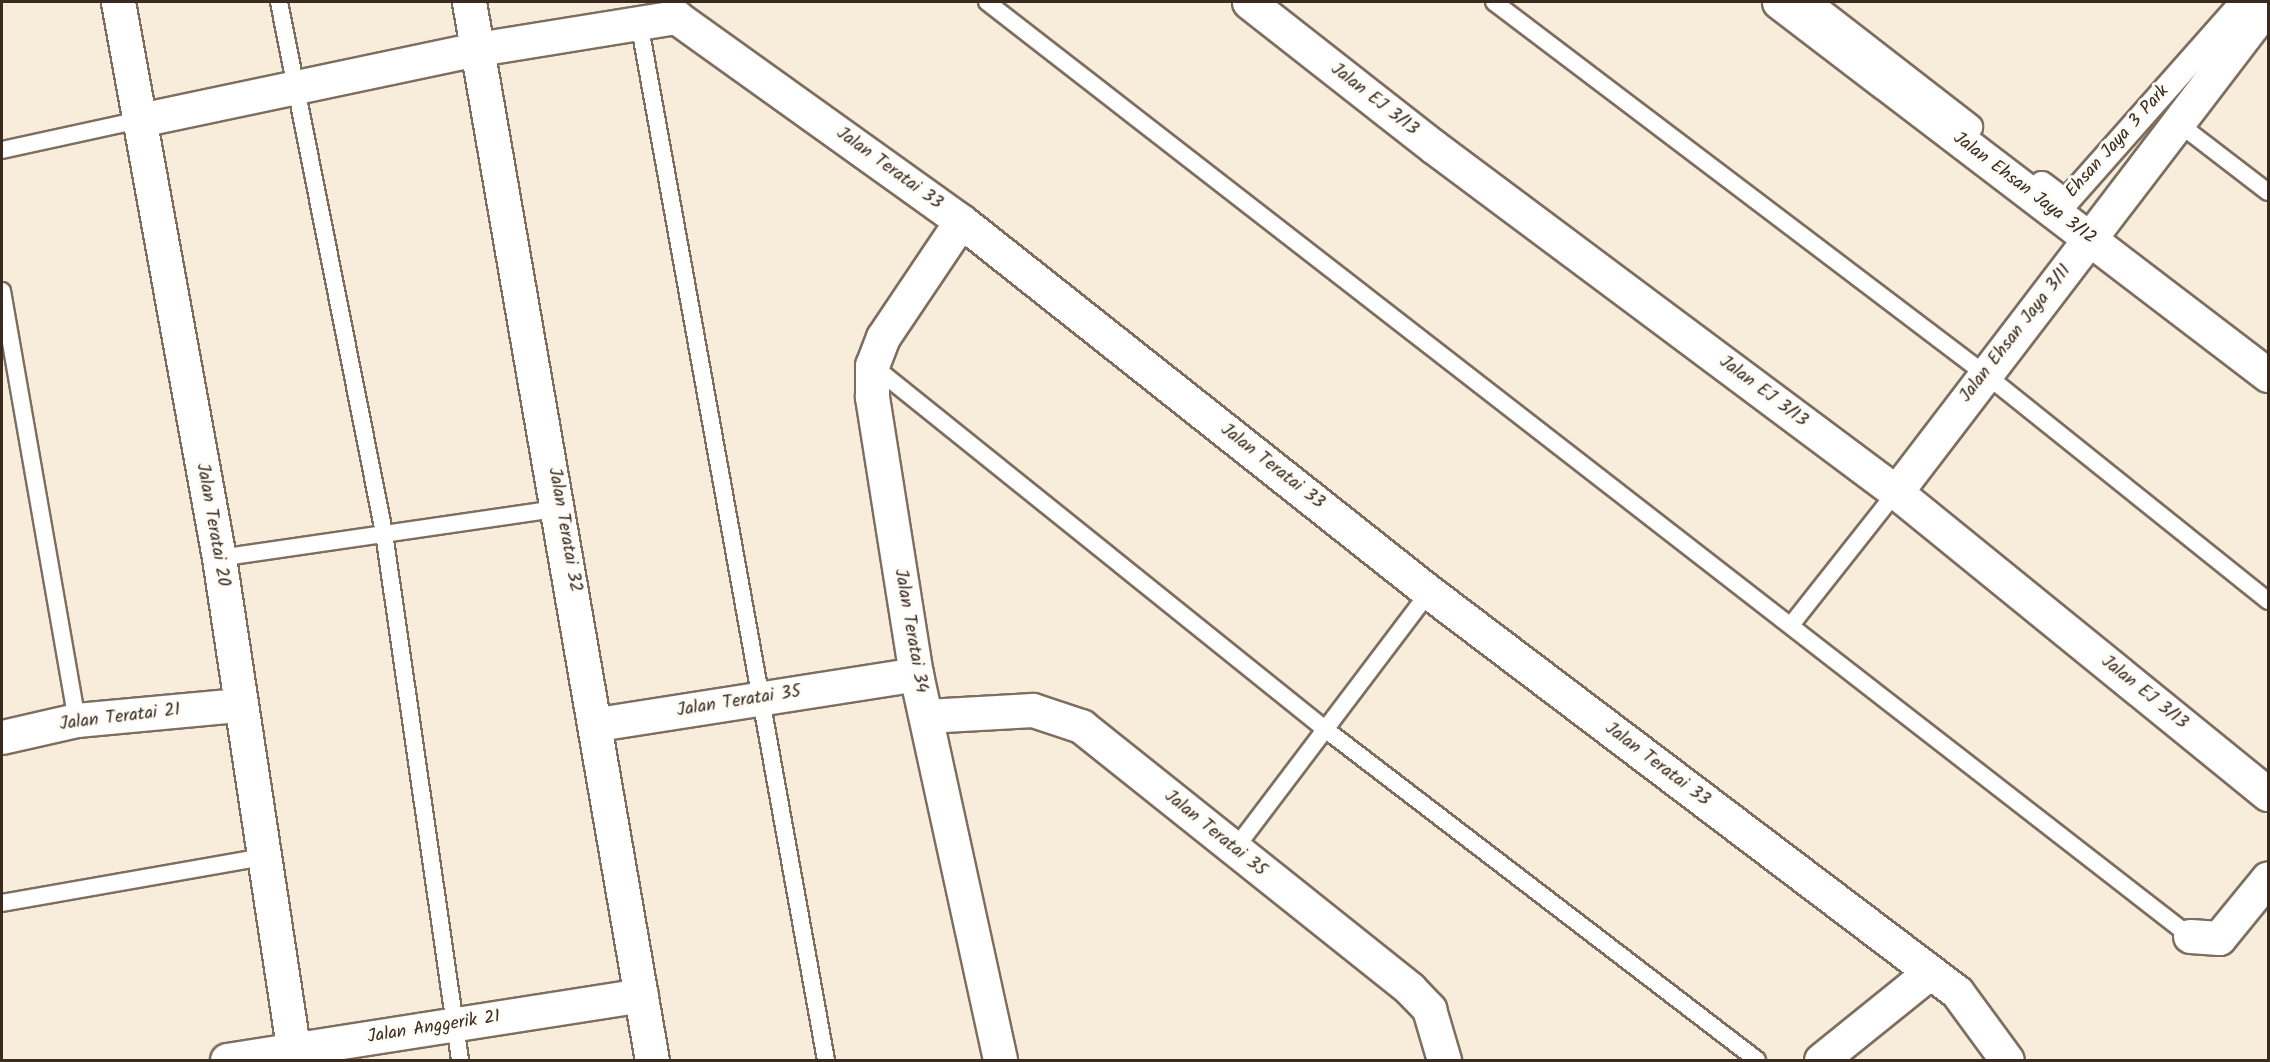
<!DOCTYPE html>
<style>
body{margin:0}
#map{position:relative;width:2270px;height:1062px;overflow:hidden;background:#f8eddb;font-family:Kalam,sans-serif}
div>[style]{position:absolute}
.roads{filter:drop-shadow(2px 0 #7d6e60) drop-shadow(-2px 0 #7d6e60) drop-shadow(0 2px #7d6e60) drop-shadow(0 -2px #7d6e60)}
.service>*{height:16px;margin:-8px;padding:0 8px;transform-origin:8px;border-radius:8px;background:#fff}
.pedestrian>*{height:24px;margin:-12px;padding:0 12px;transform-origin:12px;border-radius:12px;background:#fff}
.minor>*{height:33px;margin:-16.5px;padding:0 16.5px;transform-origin:16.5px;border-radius:16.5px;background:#fff}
.tertiary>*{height:33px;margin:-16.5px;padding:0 16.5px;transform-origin:16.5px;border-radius:16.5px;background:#fff}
span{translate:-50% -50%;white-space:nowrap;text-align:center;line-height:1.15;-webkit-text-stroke:6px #fdfcf7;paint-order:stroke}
.street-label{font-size:18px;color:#3b2a1e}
.frame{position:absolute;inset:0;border:3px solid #3b2a1e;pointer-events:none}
</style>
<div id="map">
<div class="roads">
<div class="service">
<div style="left:279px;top:2px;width:541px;rotate:78.81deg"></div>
<div style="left:384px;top:533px;width:532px;rotate:81.79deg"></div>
<div style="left:987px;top:2px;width:1523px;rotate:37.83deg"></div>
<div style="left:1494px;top:2px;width:616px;rotate:37.15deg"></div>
<div style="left:1985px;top:374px;width:363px;rotate:38.7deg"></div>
<div style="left:639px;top:22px;width:1055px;rotate:79.79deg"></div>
<div style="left:2178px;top:123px;width:113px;rotate:37.5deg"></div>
<div style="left:2px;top:150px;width:141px;rotate:-12.3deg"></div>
<div style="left:2px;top:291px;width:436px;rotate:80.1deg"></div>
<div style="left:872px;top:365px;width:581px;rotate:38.78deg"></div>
<div style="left:1325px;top:729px;width:544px;rotate:37.46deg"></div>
<div style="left:219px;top:558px;width:345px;rotate:-8.3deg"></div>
<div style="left:1791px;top:625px;width:169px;rotate:-51.7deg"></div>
<div style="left:1234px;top:850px;width:323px;rotate:-52.9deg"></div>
<div style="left:2px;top:903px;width:271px;rotate:-10deg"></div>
</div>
<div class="pedestrian">
<div style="left:1809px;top:2px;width:204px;rotate:37.8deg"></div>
<div style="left:2042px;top:184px;width:30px;rotate:37deg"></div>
<div style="left:2066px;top:202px;width:267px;rotate:-48.5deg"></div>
</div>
<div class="minor">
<div style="left:118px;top:2px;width:565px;rotate:79.7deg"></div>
<div style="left:219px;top:558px;width:508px;rotate:81.39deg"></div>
<div style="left:1249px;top:2px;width:235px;rotate:38.1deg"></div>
<div style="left:1434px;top:147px;width:577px;rotate:36.75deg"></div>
<div style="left:1896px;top:492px;width:479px;rotate:39.1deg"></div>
<div style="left:1779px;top:2px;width:615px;rotate:37.34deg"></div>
<div style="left:140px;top:120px;width:345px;rotate:-11.9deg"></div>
<div style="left:478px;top:49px;width:201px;rotate:-9.2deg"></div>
<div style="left:676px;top:17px;width:350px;rotate:35.6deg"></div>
<div style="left:961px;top:221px;width:597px;rotate:38.41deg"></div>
<div style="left:1429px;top:592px;width:662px;rotate:37.15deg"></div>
<div style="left:1957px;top:992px;width:84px;rotate:53.7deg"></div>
<div style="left:961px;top:221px;width:140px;rotate:123.9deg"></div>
<div style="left:883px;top:337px;width:30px;rotate:111deg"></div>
<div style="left:872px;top:365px;width:32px;rotate:90deg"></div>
<div style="left:872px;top:397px;width:280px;rotate:81deg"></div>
<div style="left:916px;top:674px;width:395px;rotate:77.7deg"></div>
<div style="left:1896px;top:492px;width:613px;rotate:-52.63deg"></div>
<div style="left:926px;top:716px;width:107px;rotate:-3.2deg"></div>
<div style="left:1033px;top:710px;width:51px;rotate:18.4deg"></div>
<div style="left:1081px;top:726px;width:421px;rotate:38.6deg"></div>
<div style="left:1410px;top:989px;width:28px;rotate:46deg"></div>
<div style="left:1429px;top:1009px;width:53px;rotate:73.6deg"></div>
<div style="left:598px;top:724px;width:322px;rotate:-8.9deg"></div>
<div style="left:2px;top:737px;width:77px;rotate:-12.8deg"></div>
<div style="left:77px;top:720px;width:163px;rotate:-5.3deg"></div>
<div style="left:2190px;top:936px;width:29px;rotate:4deg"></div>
<div style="left:2219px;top:938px;width:77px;rotate:-50.8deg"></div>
<div style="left:1821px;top:1060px;width:140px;rotate:-38.9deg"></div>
</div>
<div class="tertiary">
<div style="left:469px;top:2px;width:1074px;rotate:80.19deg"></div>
<div style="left:227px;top:1060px;width:419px;rotate:-8.9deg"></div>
</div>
</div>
<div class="street-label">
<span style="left:1374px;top:100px;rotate:38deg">Jalan EJ 3/13</span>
<span style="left:2118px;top:142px;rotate:-48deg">Ehsan Jaya 3 Park</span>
<span style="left:889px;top:169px;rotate:36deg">Jalan Teratai 33</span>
<span style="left:2024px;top:189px;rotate:37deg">Jalan Ehsan Jaya 3/12</span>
<span style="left:2016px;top:334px;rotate:-52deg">Jalan Ehsan Jaya 3/11</span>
<span style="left:1763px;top:392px;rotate:37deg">Jalan EJ 3/13</span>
<span style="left:1272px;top:467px;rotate:38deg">Jalan Teratai 33</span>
<span style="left:212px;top:525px;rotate:80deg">Jalan Teratai 20</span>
<span style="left:564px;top:530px;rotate:80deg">Jalan Teratai 32</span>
<span style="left:910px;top:631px;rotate:80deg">Jalan Teratai 34</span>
<span style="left:2144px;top:693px;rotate:39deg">Jalan EJ 3/13</span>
<span style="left:739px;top:702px;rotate:-9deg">Jalan Teratai 35</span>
<span style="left:120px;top:718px;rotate:-7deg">Jalan Teratai 21</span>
<span style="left:1657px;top:765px;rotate:37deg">Jalan Teratai 33</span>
<span style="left:1215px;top:834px;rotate:39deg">Jalan Teratai 35</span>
<span style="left:434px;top:1028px;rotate:-9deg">Jalan Anggerik 21</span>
</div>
<div class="frame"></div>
</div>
